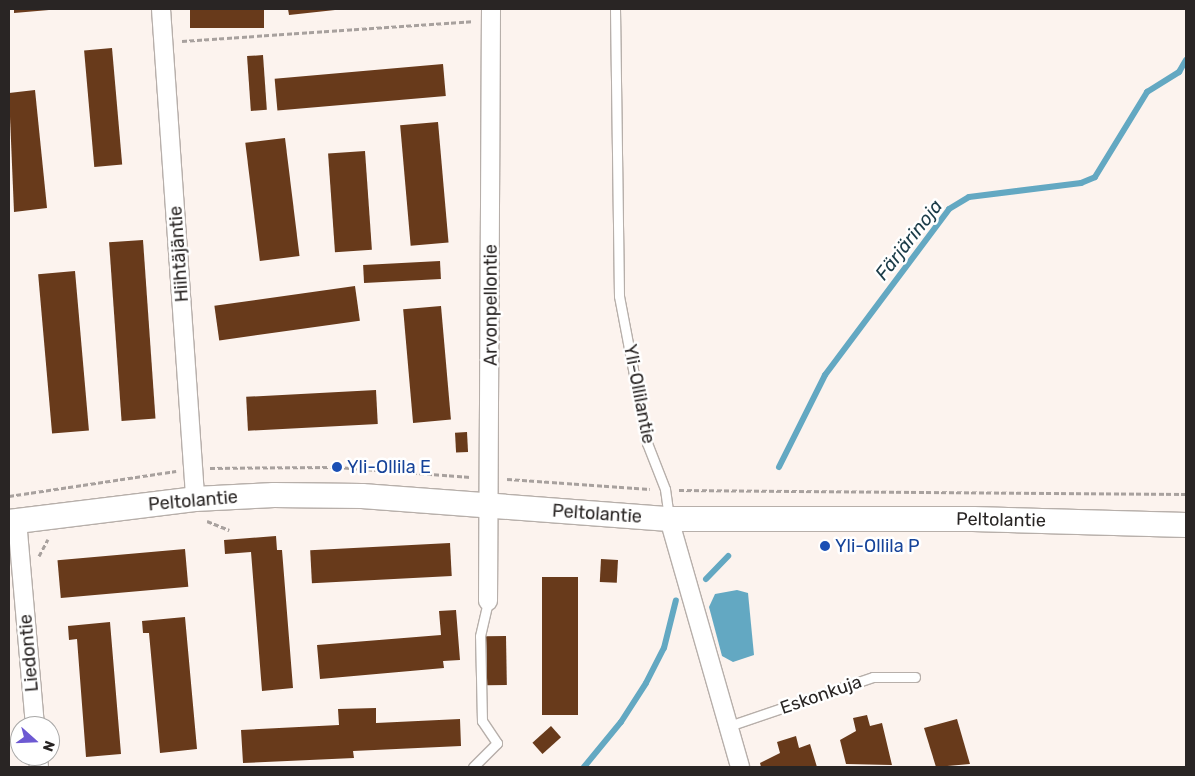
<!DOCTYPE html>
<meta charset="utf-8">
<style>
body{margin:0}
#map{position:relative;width:1195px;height:776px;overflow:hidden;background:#fcf3ee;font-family:Rubik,sans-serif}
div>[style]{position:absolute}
.water>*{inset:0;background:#63a8c2}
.stream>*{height:6px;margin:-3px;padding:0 3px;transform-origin:3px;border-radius:3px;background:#63a8c2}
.building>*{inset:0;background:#683a1b;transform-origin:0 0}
.path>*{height:3px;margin-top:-1.5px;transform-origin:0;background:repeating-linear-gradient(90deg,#a8a19e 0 5px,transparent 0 7.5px)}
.roads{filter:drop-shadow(1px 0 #b7afaa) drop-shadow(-1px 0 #b7afaa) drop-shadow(0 1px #b7afaa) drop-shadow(0 -1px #b7afaa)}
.lane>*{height:9px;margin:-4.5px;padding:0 4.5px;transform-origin:4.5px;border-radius:4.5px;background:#fff}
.street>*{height:18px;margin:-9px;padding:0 9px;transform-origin:9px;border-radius:9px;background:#fff}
.secondary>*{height:24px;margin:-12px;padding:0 12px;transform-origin:12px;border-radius:12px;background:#fff}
.dots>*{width:14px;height:14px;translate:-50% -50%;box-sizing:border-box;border:2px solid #fff;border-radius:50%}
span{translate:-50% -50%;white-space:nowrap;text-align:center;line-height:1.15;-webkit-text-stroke:5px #fff;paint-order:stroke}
.street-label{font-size:18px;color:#292524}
.transit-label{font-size:18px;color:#164399}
.left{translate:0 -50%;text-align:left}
.water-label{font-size:19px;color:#1a3b47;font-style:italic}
.frame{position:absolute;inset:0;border:10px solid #292524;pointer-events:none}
.north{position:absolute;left:10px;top:716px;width:50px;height:50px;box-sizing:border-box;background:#fff;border:1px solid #a9a8a7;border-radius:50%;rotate:110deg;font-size:14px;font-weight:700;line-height:20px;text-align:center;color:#292524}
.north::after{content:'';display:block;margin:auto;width:18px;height:22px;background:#6d59d2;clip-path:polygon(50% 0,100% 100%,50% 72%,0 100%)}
</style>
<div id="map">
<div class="water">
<div style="clip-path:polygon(737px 590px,748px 593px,754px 655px,733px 662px,722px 656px,709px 607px,715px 594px)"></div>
</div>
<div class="stream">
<div style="left:779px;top:467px;width:103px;rotate:-63.4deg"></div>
<div style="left:825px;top:375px;width:207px;rotate:-53.2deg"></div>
<div style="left:949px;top:209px;width:23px;rotate:-31deg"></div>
<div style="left:969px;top:197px;width:113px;rotate:-7.1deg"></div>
<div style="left:1081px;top:183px;width:15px;rotate:-23deg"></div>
<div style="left:1095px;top:177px;width:100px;rotate:-58.5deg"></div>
<div style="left:1147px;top:92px;width:38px;rotate:-32deg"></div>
<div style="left:1179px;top:72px;width:14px;rotate:-60deg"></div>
<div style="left:706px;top:579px;width:32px;rotate:-46deg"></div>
<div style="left:584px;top:767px;width:58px;rotate:-50.6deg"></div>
<div style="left:621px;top:722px;width:46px;rotate:-57.3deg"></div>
<div style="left:646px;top:683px;width:39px;rotate:-63deg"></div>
<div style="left:664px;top:648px;width:49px;rotate:-76deg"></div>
</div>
<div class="building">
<div style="clip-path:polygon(14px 9px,49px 9px,49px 10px,14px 13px)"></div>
<div style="left:264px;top:9px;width:19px;height:74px;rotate:90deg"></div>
<div style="clip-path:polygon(288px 9px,335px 9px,335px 10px,289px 15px)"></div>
<div style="left:112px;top:48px;width:117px;height:28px;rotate:85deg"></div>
<div style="left:263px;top:55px;width:55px;height:16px;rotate:86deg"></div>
<div style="left:443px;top:64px;width:32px;height:169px;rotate:85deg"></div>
<div style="clip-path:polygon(35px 90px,47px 208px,14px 212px,9px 93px)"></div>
<div style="left:438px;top:122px;width:121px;height:38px;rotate:85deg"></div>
<div style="left:285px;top:138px;width:119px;height:40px;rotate:83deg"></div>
<div style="left:365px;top:151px;width:99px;height:37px;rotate:86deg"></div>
<div style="left:143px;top:240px;width:179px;height:34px;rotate:86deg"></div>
<div style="left:440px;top:261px;width:18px;height:77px;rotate:87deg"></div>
<div style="left:75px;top:271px;width:160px;height:37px;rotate:85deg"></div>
<div style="left:355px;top:286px;width:35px;height:142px;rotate:82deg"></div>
<div style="left:441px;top:306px;width:114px;height:38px;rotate:85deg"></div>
<div style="left:376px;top:390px;width:34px;height:130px;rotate:87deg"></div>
<div style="left:467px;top:432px;width:20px;height:12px;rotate:87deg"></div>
<div style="clip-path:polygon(276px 536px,277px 550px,282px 550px,293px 688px,262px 691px,251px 552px,225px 554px,224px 540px)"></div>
<div style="left:450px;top:543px;width:33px;height:140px;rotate:87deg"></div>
<div style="left:185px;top:549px;width:38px;height:128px;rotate:85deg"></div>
<div style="left:601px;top:559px;width:17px;height:23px;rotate:3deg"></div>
<div style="left:578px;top:577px;width:138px;height:36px;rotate:90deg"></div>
<div style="clip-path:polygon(456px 610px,460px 660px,443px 661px,444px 668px,320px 679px,317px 645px,441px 635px,439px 611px)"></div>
<div style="clip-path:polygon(185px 617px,197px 749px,160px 753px,149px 633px,143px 633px,142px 621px)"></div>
<div style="clip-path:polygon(110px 622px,121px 754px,86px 757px,77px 639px,69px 640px,68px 626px)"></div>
<div style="left:506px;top:636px;width:49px;height:20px;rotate:89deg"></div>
<div style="clip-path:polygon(376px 708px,376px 723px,460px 719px,461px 746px,353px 751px,354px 758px,243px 763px,241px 730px,339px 725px,338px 709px)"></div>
<div style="clip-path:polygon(867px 715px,870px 726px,882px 723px,892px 765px,846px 764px,840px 740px,856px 731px,853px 718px)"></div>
<div style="clip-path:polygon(957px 719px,970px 764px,936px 767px,924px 728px)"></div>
<div style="left:551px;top:726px;width:15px;height:25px;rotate:48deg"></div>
<div style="clip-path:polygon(796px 736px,799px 748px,810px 744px,817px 767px,761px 767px,760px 763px,780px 753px,777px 742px)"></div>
</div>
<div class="path">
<div style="left:182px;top:41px;width:291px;rotate:-3.9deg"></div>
<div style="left:210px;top:468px;width:127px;rotate:-0.5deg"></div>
<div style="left:337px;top:467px;width:134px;rotate:4.3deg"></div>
<div style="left:507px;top:479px;width:143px;rotate:4deg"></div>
<div style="left:679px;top:490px;width:507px;rotate:0.45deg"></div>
<div style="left:9px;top:496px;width:169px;rotate:-8.5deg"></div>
<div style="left:207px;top:521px;width:24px;rotate:22deg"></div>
<div style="left:39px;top:556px;width:19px;rotate:-62deg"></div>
</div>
<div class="roads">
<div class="lane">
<div style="left:615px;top:9px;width:287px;rotate:89.2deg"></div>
<div style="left:619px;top:296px;width:150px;rotate:79.2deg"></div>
<div style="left:647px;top:443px;width:49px;rotate:68.6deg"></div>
<div style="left:665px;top:489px;width:30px;rotate:82deg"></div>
<div style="left:729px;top:726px;width:152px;rotate:-18.8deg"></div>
<div style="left:873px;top:677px;width:42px"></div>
<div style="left:473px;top:767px;width:34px;rotate:-45deg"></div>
<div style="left:497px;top:743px;width:27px;rotate:-124deg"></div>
<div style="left:482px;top:721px;width:85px;rotate:-91.3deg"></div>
<div style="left:480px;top:636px;width:36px;rotate:-77deg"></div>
</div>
<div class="street">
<div style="left:161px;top:9px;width:491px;rotate:86deg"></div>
<div style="left:669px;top:519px;width:258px;rotate:74deg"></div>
<div style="left:17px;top:520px;width:207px;rotate:85deg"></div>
<div style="left:488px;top:601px;width:592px;rotate:-89.71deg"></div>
<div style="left:38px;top:756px;width:11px;rotate:85deg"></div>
</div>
<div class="secondary">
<div style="left:9px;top:522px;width:187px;rotate:-7deg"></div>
<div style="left:195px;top:499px;width:79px;rotate:-2.9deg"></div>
<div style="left:274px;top:495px;width:88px;rotate:0.7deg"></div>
<div style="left:362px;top:496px;width:308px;rotate:4.3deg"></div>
<div style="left:669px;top:519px;width:304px"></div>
<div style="left:973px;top:519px;width:213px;rotate:1.6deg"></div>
</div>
</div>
<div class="dots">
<div style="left:337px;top:467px;background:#1a4fb4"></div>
<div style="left:825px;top:546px;background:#1a4fb4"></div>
</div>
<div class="street-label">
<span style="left:179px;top:254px;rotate:-94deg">Hiihtäjäntie</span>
<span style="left:491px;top:305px;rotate:-90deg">Arvonpellontie</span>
<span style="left:639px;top:394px;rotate:79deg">Yli-Ollilantie</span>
<span style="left:193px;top:501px;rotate:-5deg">Peltolantie</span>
<span style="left:597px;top:514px;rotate:4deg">Peltolantie</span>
<span style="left:1001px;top:520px;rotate:1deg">Peltolantie</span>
<span style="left:29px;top:653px;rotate:-95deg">Liedontie</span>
<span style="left:821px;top:695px;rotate:-19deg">Eskonkuja</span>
</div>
<div class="transit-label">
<span class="left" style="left:347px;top:467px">Yli-Ollila E</span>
<span class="left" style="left:835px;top:546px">Yli-Ollila P</span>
</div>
<div class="water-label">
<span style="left:909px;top:240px;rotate:-52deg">Färjärinoja</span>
</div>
<div class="frame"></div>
<div class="north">N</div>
</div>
